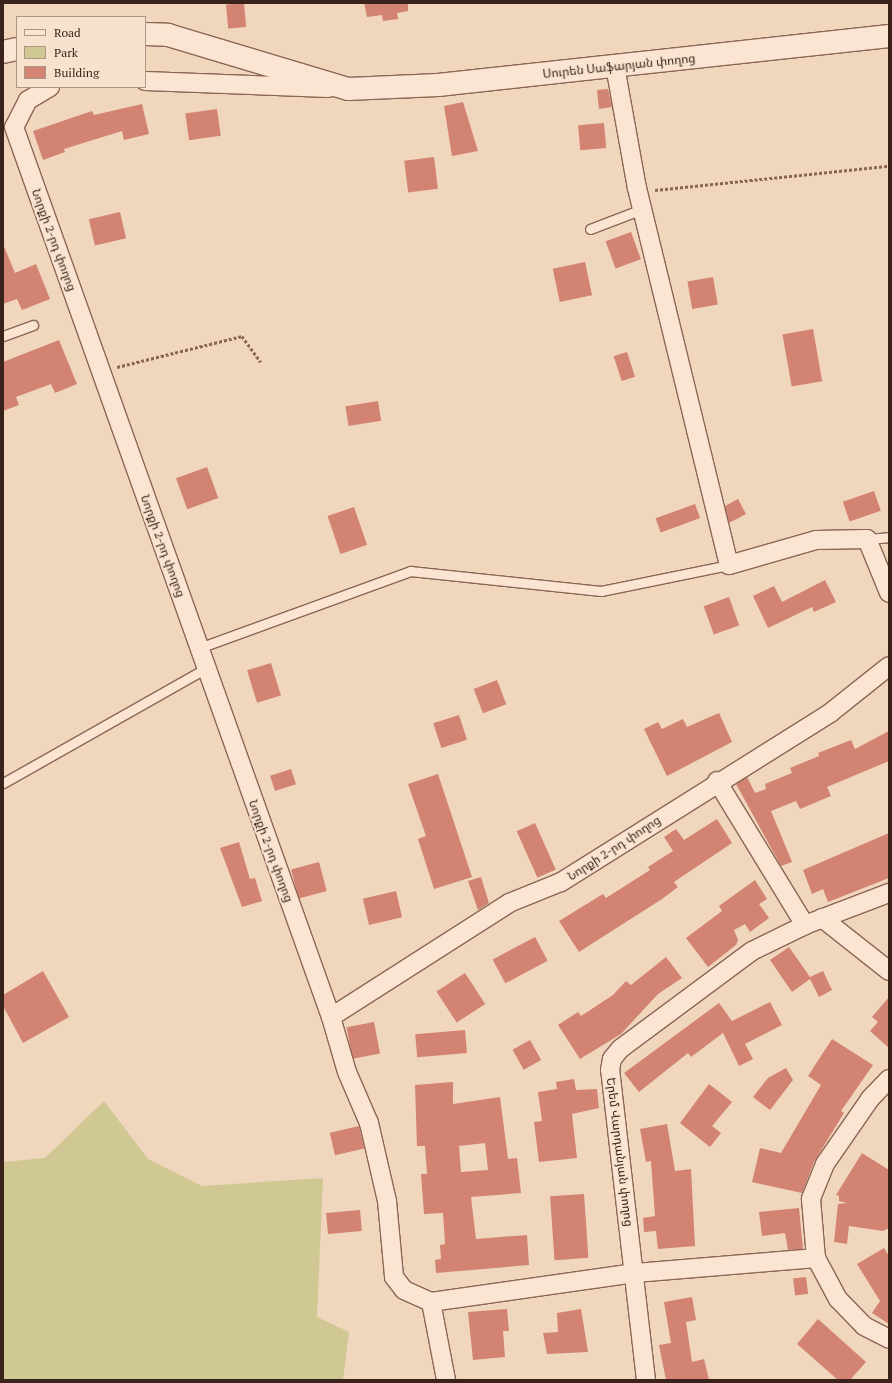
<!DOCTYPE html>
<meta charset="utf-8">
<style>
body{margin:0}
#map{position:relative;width:892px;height:1383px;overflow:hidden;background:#f1d6be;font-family:"PT Serif","Noto Sans Armenian",serif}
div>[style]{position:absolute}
.green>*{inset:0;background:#cfc892}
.building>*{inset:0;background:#d28371;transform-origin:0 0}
.path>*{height:2.5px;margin-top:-1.25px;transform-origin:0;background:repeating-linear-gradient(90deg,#8b6556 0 3px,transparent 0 5px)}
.roads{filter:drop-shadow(1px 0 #8b6556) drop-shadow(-1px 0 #8b6556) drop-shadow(0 1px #8b6556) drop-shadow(0 -1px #8b6556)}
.lane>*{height:9px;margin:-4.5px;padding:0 4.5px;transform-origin:4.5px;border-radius:4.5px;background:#fbe5d2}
.street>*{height:18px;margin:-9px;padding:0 9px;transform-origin:9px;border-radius:9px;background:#fbe5d2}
.secondary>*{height:22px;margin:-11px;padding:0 11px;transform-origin:11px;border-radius:11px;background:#fbe5d2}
span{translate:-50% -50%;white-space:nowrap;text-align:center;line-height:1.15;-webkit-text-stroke:3.5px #f8e2ce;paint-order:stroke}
.street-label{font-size:12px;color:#39231b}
.frame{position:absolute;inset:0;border:4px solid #39231b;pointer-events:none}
.legend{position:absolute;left:16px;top:16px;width:130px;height:72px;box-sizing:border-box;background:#f8e2ce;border:1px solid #ac9686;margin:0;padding:5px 7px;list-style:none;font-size:12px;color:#39231b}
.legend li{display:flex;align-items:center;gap:8px;height:20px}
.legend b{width:20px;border:1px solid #ac9686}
</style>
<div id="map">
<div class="green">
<div style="clip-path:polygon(104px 1101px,148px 1159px,202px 1186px,323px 1178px,317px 1317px,349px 1332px,343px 1380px,3px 1380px,3px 1162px,45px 1158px)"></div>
</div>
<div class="building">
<div style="left:244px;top:3px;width:24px;height:18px;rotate:85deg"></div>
<div style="clip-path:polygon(364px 3px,408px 3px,408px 11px,397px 13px,398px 19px,383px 21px,382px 15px,367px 17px)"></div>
<div style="clip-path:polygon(608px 89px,612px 107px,599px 109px,597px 90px)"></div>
<div style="clip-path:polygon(463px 102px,478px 151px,452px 156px,444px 106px)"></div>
<div style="clip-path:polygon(142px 104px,149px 134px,124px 140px,122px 131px,64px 149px,65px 152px,43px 160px,33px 131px,92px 111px,94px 115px)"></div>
<div style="left:217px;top:109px;width:27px;height:32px;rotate:82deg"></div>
<div style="left:604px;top:123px;width:25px;height:26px;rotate:85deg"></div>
<div style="left:434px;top:157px;width:32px;height:30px;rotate:83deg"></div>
<div style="left:120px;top:212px;width:27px;height:32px;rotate:77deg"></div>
<div style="left:631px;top:232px;width:29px;height:27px;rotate:70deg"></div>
<div style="clip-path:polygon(3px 244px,15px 273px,36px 264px,50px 299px,22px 310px,17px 299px,3px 304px)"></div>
<div style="left:585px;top:262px;width:34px;height:33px;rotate:78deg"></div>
<div style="left:713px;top:277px;width:28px;height:26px;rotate:80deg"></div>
<div style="left:813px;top:329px;width:53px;height:31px;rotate:80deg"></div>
<div style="clip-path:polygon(59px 340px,77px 384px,55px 393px,51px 384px,16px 397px,19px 405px,3px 411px,3px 362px)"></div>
<div style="left:627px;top:352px;width:26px;height:14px;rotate:72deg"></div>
<div style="left:378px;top:401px;width:20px;height:33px;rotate:81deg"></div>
<div style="left:207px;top:467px;width:33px;height:33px;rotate:70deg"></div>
<div style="left:874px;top:491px;width:21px;height:33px;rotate:71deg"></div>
<div style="clip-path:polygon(738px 499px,746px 514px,729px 523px,725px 506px)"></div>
<div style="left:695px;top:504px;width:15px;height:42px;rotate:70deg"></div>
<div style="left:354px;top:507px;width:40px;height:28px;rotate:71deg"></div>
<div style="clip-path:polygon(825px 580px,836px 602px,814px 612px,812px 607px,768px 628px,753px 596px,774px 586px,782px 602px)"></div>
<div style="left:729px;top:597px;width:30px;height:27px;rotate:70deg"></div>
<div style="left:271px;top:663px;width:34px;height:25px;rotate:73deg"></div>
<div style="left:497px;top:680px;width:26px;height:25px;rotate:69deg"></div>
<div style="clip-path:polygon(719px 713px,732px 742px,667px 776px,644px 729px,658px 722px,662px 729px,683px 719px,687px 727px)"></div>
<div style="left:459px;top:715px;width:26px;height:27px;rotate:72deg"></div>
<div style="clip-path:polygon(889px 731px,889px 761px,827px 787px,831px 796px,800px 809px,796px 801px,771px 811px,792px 862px,781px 866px,736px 784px,747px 777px,755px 793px,766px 789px,765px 784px,792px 773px,790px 768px,819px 756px,818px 753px,851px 740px,855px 749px)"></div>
<div style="left:291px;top:769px;width:16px;height:22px;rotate:72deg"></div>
<div style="clip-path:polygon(438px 774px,472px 877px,434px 889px,418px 839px,426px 836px,408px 784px)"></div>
<div style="clip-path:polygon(717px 819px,732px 843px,674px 882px,678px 887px,662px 899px,579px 952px,559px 921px,603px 894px,606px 898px,650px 870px,648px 867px,673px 851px,664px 837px,676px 829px,684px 840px)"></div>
<div style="left:535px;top:823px;width:51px;height:20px;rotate:66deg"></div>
<div style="clip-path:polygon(889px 833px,889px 878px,828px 902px,823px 889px,812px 894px,803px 870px)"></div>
<div style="clip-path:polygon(239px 842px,250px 879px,255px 878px,262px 901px,242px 907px,220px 848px)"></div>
<div style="left:319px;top:862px;width:30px;height:29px;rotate:75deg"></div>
<div style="clip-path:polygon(481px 877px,489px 903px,478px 910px,468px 881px)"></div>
<div style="clip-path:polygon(755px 880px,767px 899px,759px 904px,769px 918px,750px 932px,745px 924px,734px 930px,738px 940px,736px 945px,708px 967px,686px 938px,722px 911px,719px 906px)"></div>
<div style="left:396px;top:891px;width:27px;height:34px;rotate:77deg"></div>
<div style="left:535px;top:937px;width:27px;height:48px;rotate:62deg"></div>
<div style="clip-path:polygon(789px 947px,810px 977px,823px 971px,832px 990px,819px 997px,810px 979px,792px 992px,770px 960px)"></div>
<div style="clip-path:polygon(666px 957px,682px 978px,658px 994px,621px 1034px,580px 1059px,558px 1025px,578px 1012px,581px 1016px,613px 995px,626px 981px,631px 985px)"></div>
<div style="clip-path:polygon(43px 971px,69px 1017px,23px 1043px,3px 1006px,3px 995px)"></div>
<div style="left:465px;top:973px;width:37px;height:34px;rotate:57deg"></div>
<div style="clip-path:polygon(889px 997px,889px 1048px,870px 1031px,878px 1022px,872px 1017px)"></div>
<div style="clip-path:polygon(770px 1002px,782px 1025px,745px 1044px,753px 1059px,739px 1066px,723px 1033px,691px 1057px,688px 1053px,639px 1092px,624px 1073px,719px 1003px,732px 1021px)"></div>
<div style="left:374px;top:1022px;width:32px;height:28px;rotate:79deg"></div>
<div style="left:465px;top:1030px;width:23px;height:50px;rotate:85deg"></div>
<div style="clip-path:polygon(832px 1039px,873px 1065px,841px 1111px,844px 1113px,814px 1162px,802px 1193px,752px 1182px,760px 1148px,781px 1153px,821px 1085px,808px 1076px)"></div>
<div style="left:530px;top:1040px;width:23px;height:20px;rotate:61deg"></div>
<div style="clip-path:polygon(786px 1068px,793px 1080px,770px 1110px,753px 1097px,768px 1078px)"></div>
<div style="clip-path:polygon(574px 1079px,576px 1090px,597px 1089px,599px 1108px,572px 1114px,577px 1158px,539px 1162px,534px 1122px,542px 1121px,538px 1092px,557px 1089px,556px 1082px)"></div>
<div style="clip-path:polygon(evenodd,453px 1082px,453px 1104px,500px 1097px,508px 1159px,517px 1158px,521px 1193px,471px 1197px,476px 1239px,527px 1235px,529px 1265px,436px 1273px,435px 1260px,441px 1259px,440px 1245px,445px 1244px,443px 1213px,424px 1214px,421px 1174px,427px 1174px,425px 1146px,417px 1146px,415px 1085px,453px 1082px,485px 1143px,488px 1170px,461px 1172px,459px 1146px,485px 1143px)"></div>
<div style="clip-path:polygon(709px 1084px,732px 1102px,712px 1126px,721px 1133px,710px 1147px,680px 1123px)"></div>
<div style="clip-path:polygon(667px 1124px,675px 1171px,691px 1169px,695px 1246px,658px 1249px,656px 1231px,644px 1232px,643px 1218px,655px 1216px,651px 1161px,646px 1162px,640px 1129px)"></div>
<div style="left:359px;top:1126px;width:23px;height:30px;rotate:77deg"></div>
<div style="clip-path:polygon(862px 1153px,889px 1170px,889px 1228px,883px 1231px,849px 1226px,847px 1244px,834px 1242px,838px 1204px,847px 1203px,839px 1201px,839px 1196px,836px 1195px)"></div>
<div style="left:584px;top:1194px;width:64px;height:34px;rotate:86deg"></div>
<div style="clip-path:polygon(799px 1208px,803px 1249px,788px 1250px,785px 1233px,762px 1236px,759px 1212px)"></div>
<div style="left:360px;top:1210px;width:21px;height:34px;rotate:85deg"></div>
<div style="clip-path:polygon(884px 1248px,889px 1256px,889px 1324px,872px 1313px,880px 1301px,857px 1264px)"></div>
<div style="left:806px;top:1277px;width:17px;height:13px;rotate:83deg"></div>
<div style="clip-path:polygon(692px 1297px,696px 1320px,686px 1322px,692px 1362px,704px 1359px,709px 1380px,666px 1380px,659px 1345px,671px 1343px,664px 1302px)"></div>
<div style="clip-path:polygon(507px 1309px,509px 1331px,503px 1331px,505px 1357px,473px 1360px,468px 1312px)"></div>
<div style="clip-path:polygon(581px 1309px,588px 1352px,547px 1354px,543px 1333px,558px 1332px,557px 1313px)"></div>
<div style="clip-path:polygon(818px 1319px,866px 1362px,850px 1380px,838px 1380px,797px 1344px)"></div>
</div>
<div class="path">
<div style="left:655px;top:190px;width:235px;rotate:-5.9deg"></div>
<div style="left:117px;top:367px;width:129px;rotate:-13.9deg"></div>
<div style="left:242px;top:336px;width:32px;rotate:54deg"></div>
</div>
<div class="roads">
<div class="lane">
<div style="left:590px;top:229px;width:56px;rotate:-21deg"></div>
<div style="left:3px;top:336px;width:32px;rotate:-20deg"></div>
<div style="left:867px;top:539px;width:22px;rotate:-5deg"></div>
<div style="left:199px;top:648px;width:225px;rotate:-20deg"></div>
<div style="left:410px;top:571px;width:192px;rotate:6deg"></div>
<div style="left:601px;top:591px;width:131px;rotate:-11.5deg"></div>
<div style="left:3px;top:783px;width:233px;rotate:-29.5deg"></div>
</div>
<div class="street">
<div style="left:615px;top:66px;width:124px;rotate:79.8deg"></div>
<div style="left:637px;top:188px;width:388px;rotate:76.3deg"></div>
<div style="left:729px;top:565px;width:91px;rotate:-16deg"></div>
<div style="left:816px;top:540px;width:51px;rotate:-1.1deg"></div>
<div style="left:867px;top:539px;width:58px;rotate:67.8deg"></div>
<div style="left:145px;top:81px;width:183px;rotate:2.2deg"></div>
<div style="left:50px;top:87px;width:26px;rotate:149deg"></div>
<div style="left:28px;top:100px;width:30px;rotate:117deg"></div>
<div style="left:14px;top:127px;width:945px;rotate:70.4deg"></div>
<div style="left:331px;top:1017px;width:57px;rotate:73.8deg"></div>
<div style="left:347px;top:1072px;width:56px;rotate:66.7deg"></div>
<div style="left:369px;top:1123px;width:80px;rotate:77deg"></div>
<div style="left:387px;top:1201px;width:76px;rotate:84.7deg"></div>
<div style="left:394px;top:1277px;width:16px;rotate:52deg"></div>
<div style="left:404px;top:1290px;width:30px;rotate:24deg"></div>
<div style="left:431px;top:1302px;width:79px;rotate:79.1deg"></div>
<div style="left:717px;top:781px;width:169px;rotate:58.6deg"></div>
<div style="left:822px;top:918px;width:85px;rotate:38.3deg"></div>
<div style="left:331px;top:1017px;width:211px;rotate:-32.6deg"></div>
<div style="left:509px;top:903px;width:56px;rotate:-22deg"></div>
<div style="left:561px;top:882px;width:318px;rotate:-32.1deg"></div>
<div style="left:830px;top:713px;width:75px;rotate:-38.5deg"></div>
<div style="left:889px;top:1079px;width:28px;rotate:134deg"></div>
<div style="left:870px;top:1099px;width:79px;rotate:124.7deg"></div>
<div style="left:825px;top:1164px;width:38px;rotate:112deg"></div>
<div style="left:811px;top:1199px;width:59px;rotate:85.2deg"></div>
<div style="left:816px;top:1258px;width:47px;rotate:61.8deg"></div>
<div style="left:838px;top:1299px;width:37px;rotate:46deg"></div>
<div style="left:864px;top:1326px;width:28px;rotate:27deg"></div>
<div style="left:431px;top:1302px;width:206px;rotate:-8.1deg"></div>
<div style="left:635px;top:1273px;width:182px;rotate:-4.7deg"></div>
<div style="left:646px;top:1380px;width:312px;rotate:-96.6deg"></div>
<div style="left:610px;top:1070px;width:11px;rotate:-80deg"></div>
<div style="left:612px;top:1059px;width:13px;rotate:-51deg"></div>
<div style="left:620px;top:1049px;width:164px;rotate:-36.6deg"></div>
<div style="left:752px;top:951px;width:59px;rotate:-26.1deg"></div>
<div style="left:805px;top:925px;width:90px;rotate:-20.9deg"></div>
</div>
<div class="secondary">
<div style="left:145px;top:34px;width:23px;rotate:2deg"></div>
<div style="left:168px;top:35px;width:188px;rotate:16.7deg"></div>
<div style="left:348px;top:89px;width:90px;rotate:-2.5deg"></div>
<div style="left:438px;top:85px;width:454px;rotate:-6.2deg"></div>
<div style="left:3px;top:52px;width:14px;rotate:-12deg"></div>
</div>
</div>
<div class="street-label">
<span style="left:619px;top:66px;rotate:-6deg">Սուրեն Սաֆարյան փողոց</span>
<span style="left:54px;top:240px;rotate:70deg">Նորքի 2-րդ փողոց</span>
<span style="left:163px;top:546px;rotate:70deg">Նորքի 2-րդ փողոց</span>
<span style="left:614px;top:848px;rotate:-33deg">Նորքի 2-րդ փողոց</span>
<span style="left:271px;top:851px;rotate:70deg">Նորքի 2-րդ փողոց</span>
<span style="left:620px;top:1152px;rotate:83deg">Երեմ Վարդանյան փողոց</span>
</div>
<div class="frame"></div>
<ul class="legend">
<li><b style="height:5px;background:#fbe5d2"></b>Road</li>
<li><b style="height:11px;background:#cfc892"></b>Park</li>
<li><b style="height:11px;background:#d28371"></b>Building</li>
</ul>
</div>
